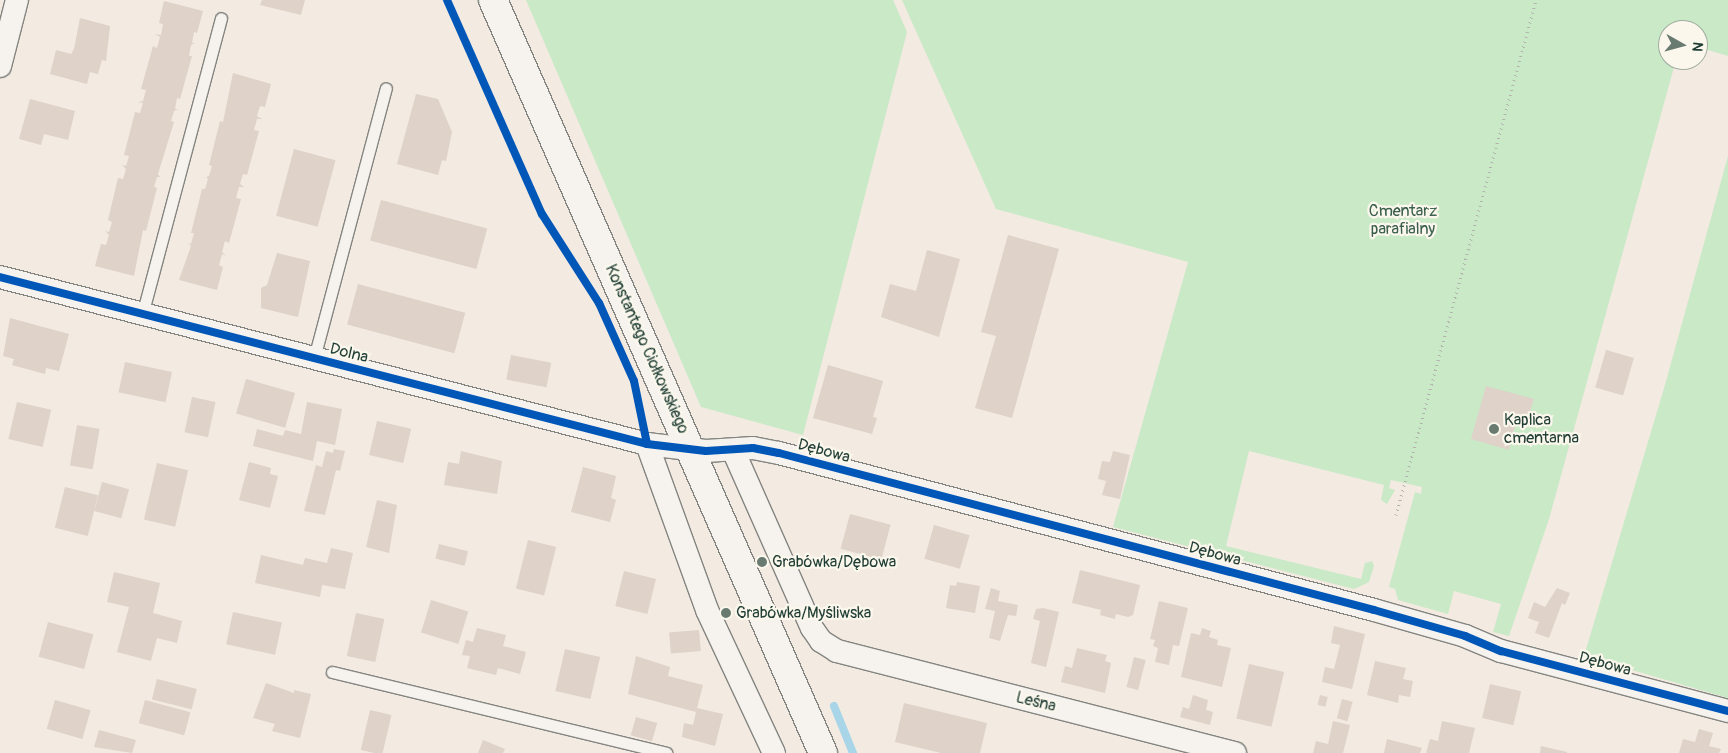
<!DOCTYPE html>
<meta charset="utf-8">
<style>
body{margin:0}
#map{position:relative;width:1728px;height:753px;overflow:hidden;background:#f3eae1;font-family:Pangolin,sans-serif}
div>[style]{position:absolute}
.green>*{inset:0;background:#c9e9c7}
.stream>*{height:8px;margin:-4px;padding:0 4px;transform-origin:4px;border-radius:4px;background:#a8d5e7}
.building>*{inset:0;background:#ded2c9;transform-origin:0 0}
.path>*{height:3px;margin-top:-1.5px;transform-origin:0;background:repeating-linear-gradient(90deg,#b2b3af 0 1px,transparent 0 5px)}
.roads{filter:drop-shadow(1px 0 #848580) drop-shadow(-1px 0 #848580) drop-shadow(0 1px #848580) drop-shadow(0 -1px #848580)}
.service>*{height:11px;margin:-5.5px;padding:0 5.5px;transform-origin:5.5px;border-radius:5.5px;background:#f6f3ef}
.minor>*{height:22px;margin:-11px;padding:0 11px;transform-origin:11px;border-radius:11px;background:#f6f3ef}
.tertiary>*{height:28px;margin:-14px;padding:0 14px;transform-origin:14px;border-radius:14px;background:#f6f3ef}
.cycleway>*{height:8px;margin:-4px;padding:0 4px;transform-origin:4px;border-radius:4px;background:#0057b8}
.dots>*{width:14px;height:14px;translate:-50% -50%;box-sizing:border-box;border:2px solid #fbf7ec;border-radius:50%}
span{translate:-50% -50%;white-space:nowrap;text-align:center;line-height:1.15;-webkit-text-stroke:4.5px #fbf7ec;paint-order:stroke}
.park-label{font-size:16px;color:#3a5f4d}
.street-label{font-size:16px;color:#1f3d34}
.poi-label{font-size:16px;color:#1f3d34}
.left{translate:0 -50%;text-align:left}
.north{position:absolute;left:1658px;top:20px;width:50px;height:50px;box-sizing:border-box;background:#fbf7ec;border:1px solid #a3ada2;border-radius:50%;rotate:97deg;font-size:14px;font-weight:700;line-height:20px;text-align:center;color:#1f3d34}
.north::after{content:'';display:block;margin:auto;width:18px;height:22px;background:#697a71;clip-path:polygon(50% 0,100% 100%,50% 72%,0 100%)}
</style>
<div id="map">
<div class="green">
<div style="clip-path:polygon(526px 0,893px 0,907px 32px,803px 435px,701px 407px)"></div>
<div style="clip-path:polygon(902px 0,1728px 0,1728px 56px,1698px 47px,1698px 30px,1668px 30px,1668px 60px,1676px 60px,1549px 519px,1509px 636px,1493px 632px,1501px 604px,1454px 591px,1448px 614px,1398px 600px,1395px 589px,1389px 587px,1415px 492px,1421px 494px,1422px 487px,1391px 480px,1389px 488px,1395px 490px,1387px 504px,1381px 500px,1384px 485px,1249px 451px,1226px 546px,1361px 579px,1365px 563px,1372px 561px,1374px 566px,1369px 582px,1354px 589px,1113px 527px,1188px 262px,996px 209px)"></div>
<div style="clip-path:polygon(1728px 156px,1728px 698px,1584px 656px,1665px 385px)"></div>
</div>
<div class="stream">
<div style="left:834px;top:706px;width:51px;rotate:68deg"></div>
</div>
<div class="building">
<div style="clip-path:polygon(262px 0,305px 0,301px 15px,260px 5px)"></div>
<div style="clip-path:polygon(164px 1px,203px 11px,197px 33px,194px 32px,192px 43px,195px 43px,191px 45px,189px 56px,192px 56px,180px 99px,177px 98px,175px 109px,178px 109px,174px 111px,171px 121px,174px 122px,158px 174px,160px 177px,157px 177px,154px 187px,157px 188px,146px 231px,143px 230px,134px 276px,95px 266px,101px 244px,106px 245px,109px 235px,105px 231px,109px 232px,112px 222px,108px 220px,118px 178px,123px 179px,126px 169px,122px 165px,126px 166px,129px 156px,124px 155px,135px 112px,140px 113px,143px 103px,138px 102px,143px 101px,146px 90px,141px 89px,153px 46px,157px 48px,160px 37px,155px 34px,161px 35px,163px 24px,159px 23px)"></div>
<div style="clip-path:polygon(80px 18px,110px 26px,106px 61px,102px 60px,98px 74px,90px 72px,87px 84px,50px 74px,56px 50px,71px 54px,74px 49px)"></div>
<div style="clip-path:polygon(233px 73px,271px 84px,265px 107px,260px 106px,257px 116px,262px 119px,257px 119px,254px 130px,259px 131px,247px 175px,243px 174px,240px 184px,244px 187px,239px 187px,236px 198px,241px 199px,229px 243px,225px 241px,222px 252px,226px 256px,222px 254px,219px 265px,223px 267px,217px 290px,179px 280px,191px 246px,188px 243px,191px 244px,194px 233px,191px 233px,202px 189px,205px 189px,208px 179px,206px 177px,209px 176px,212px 166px,209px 165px,220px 121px,223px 122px)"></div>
<div style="clip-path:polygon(416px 94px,438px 99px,452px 132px,446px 161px,442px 160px,438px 175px,397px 164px)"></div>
<div style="clip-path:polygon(30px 99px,75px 111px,68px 140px,44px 134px,41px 145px,19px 139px)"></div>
<div style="left:294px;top:149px;width:43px;height:69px;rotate:15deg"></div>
<div style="left:381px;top:200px;width:110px;height:42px;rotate:15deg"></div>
<div style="clip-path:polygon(1008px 235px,1059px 249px,1012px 418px,975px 408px,996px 336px,981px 332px)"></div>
<div style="clip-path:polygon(927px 250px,960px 259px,939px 337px,881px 317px,890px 284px,916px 291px)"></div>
<div style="clip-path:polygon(277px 253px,310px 261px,298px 317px,261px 308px,261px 288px,267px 285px)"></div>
<div style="left:358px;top:284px;width:111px;height:42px;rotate:15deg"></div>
<div style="clip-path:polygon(10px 318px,69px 334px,59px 371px,46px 368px,45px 374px,12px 365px,14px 359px,3px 356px)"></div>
<div style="left:1606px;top:350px;width:29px;height:39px;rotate:16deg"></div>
<div style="left:511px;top:355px;width:41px;height:25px;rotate:11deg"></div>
<div style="left:125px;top:362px;width:48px;height:31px;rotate:12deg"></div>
<div style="clip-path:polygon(828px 365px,883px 381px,873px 417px,877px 418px,872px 434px,813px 418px)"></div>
<div style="left:246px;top:379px;width:51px;height:36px;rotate:16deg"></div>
<div style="clip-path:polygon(1486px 386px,1534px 399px,1528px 417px,1518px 415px,1509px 450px,1471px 439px)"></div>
<div style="left:192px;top:397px;width:24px;height:36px;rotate:12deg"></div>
<div style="left:17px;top:402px;width:35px;height:38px;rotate:13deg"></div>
<div style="clip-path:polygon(307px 402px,342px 409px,335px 445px,317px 441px,313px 461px,253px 446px,257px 429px,283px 436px,285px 430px,301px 434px)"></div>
<div style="left:377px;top:421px;width:35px;height:35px;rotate:13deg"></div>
<div style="left:77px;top:425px;width:23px;height:41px;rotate:10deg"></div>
<div style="clip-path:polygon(334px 449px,345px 451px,340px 471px,336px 470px,325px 515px,304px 511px,316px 465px,322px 467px,326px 451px,333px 453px)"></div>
<div style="clip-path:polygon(461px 451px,502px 461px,497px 494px,444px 485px,448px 462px,459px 464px)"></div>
<div style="clip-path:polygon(1113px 451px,1130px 455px,1120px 499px,1102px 495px,1106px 481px,1098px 479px,1102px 461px,1110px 462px)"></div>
<div style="clip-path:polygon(249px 462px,271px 468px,270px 474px,278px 476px,270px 508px,239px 500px)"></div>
<div style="left:157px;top:463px;width:32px;height:58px;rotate:13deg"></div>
<div style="clip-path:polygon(583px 467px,616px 476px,611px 498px,616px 500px,610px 522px,571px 512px)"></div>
<div style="left:102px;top:482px;width:28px;height:30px;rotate:15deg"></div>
<div style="left:65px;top:487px;width:34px;height:42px;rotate:14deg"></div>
<div style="clip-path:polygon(377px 500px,397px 505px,389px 553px,366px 547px)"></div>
<div style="left:850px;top:514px;width:42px;height:36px;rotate:15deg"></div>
<div style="left:934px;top:525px;width:37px;height:35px;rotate:16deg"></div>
<div style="left:528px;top:540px;width:29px;height:50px;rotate:14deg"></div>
<div style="left:439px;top:544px;width:30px;height:15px;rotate:14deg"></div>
<div style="clip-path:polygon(331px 548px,353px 553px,345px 589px,322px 585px,320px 597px,255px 583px,261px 555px,303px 565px,305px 558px,327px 563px)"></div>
<div style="clip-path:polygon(1080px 570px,1140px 585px,1133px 615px,1128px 617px,1116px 614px,1115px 619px,1100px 615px,1101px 610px,1072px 603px)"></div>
<div style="left:624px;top:571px;width:33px;height:36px;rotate:14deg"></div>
<div style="clip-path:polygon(114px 572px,160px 583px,153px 613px,182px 621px,177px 643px,157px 638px,151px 661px,117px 652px,129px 607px,107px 602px)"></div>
<div style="clip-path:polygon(957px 582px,980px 586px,975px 613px,946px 608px,950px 585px,956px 586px)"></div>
<div style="clip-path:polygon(991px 588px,1000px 591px,998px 601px,1018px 605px,1016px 616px,1008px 615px,1000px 641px,989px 638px,995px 611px,985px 609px)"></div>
<div style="clip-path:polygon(1557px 588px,1570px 593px,1565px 605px,1562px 603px,1549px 638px,1535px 633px,1539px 622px,1528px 618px,1534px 602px,1545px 607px)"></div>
<div style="left:431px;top:600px;width:39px;height:34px;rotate:17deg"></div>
<div style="clip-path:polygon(1159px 601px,1188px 608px,1179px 646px,1173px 645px,1169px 665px,1155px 662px,1158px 648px,1153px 646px,1155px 640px,1150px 639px)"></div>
<div style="clip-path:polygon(1043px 608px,1059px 612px,1046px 667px,1031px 663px,1040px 621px,1033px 619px,1036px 609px)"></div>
<div style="left:233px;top:612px;width:50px;height:33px;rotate:12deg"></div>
<div style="left:356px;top:613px;width:29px;height:44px;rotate:12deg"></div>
<div style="left:48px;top:622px;width:47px;height:36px;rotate:15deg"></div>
<div style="clip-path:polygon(1334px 626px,1365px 634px,1352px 689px,1322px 682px,1325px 667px,1334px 669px,1340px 645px,1331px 643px)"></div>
<div style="clip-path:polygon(477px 628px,506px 635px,503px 646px,526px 652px,520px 674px,498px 668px,496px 675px,467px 668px,470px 656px,462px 655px,466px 640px,473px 642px)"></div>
<div style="clip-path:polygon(1202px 628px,1211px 631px,1209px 637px,1218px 640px,1217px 645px,1231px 648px,1222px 687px,1181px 677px,1191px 633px,1200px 635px)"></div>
<div style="left:699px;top:630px;width:21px;height:30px;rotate:85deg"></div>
<div style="clip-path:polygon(1077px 648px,1107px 655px,1105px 661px,1111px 663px,1105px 693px,1061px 682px,1065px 666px,1072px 668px)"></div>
<div style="left:565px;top:649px;width:36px;height:43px;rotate:13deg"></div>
<div style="clip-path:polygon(636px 656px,670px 667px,668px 676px,703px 685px,697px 708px,723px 714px,715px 746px,682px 737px,684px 723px,693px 725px,696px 712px,628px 694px)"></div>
<div style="left:1134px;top:657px;width:12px;height:31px;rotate:14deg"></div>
<div style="clip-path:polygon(1375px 661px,1406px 668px,1403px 679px,1413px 681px,1410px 697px,1399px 695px,1398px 703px,1367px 695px)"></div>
<div style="left:1249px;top:664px;width:36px;height:56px;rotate:13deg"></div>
<div style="left:157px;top:679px;width:41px;height:21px;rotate:14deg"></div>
<div style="clip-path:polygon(266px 683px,294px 693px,294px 690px,311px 694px,300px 738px,272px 731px,275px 724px,253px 718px)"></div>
<div style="left:1490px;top:684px;width:32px;height:35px;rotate:13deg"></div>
<div style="clip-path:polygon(1193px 695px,1208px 700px,1206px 710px,1213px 712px,1210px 725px,1180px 717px,1183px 707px,1189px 709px)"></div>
<div style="left:1320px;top:695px;width:8px;height:10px;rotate:14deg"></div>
<div style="left:1342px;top:699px;width:11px;height:20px;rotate:15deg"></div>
<div style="left:55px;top:700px;width:37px;height:30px;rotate:16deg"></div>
<div style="left:145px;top:700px;width:47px;height:24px;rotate:15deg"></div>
<div style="clip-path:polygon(904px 703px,987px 723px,980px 753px,941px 753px,895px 742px)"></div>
<div style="left:370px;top:710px;width:22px;height:41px;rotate:13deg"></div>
<div style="left:636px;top:717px;width:22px;height:19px;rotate:16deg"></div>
<div style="clip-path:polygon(1333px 721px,1350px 725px,1343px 753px,1313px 753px,1316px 741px,1328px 744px)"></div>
<div style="clip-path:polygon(1442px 721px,1475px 728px,1469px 753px,1426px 753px,1430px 739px,1438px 741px)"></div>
<div style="clip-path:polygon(1699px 729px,1713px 733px,1709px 746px,1721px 749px,1719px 753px,1679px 753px,1683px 739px,1695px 742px)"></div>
<div style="clip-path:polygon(99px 730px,136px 740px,132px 753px,94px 747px)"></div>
<div style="clip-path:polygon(1387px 739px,1422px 748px,1420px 753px,1384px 753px)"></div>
<div style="clip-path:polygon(483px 740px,505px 749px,503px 753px,478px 753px)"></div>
<div style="clip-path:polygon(1541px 746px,1567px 752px,1567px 753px,1540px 753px)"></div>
</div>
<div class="path">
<div style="left:1396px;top:515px;width:534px;rotate:-74.79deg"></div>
</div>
<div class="roads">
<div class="service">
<div style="left:142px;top:315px;width:307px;rotate:-75.1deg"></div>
<div style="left:314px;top:358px;width:279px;rotate:-75.1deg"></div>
<div style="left:332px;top:672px;width:344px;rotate:13.6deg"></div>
</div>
<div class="minor">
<div style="left:0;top:66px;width:68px;rotate:-75.6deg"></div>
<div style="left:0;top:277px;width:668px;rotate:14.47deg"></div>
<div style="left:647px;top:444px;width:59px;rotate:6.8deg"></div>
<div style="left:706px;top:451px;width:47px;rotate:-3.7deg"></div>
<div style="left:753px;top:448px;width:26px;rotate:11deg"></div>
<div style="left:779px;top:453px;width:615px;rotate:14.78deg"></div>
<div style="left:1374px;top:610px;width:95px;rotate:15.9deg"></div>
<div style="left:1465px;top:636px;width:39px;rotate:23deg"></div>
<div style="left:1501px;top:651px;width:235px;rotate:14.8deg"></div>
<div style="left:647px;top:444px;width:177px;rotate:70.1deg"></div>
<div style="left:707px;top:610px;width:158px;rotate:64.9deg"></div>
<div style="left:733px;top:450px;width:195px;rotate:66.1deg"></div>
<div style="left:812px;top:628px;width:16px;rotate:55deg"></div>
<div style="left:821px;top:641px;width:19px;rotate:32deg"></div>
<div style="left:837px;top:651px;width:411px;rotate:14.4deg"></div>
</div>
<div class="tertiary">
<div style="left:493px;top:0;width:822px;rotate:66.33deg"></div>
</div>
</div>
<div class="cycleway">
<div style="left:447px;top:0;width:234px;rotate:66.1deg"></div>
<div style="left:542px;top:214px;width:106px;rotate:57.4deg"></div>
<div style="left:599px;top:303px;width:85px;rotate:65.8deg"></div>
<div style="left:634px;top:381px;width:64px;rotate:78.3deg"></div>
<div style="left:0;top:277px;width:668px;rotate:14.47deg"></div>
<div style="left:647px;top:444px;width:59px;rotate:6.8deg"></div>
<div style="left:706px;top:451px;width:47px;rotate:-3.7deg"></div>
<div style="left:753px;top:448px;width:26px;rotate:11deg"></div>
<div style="left:779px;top:453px;width:615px;rotate:14.78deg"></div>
<div style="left:1374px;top:610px;width:95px;rotate:15.9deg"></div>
<div style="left:1465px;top:636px;width:39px;rotate:23deg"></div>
<div style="left:1501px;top:651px;width:235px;rotate:14.8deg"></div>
</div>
<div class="dots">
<div style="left:1494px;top:429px;background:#697a71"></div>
<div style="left:762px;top:562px;background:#697a71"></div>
<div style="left:726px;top:613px;background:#697a71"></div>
</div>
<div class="park-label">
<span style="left:1403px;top:220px">Cmentarz<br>parafialny</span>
</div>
<div class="street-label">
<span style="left:647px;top:349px;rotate:66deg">Konstantego Ciołkowskiego</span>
<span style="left:349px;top:353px;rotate:14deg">Dolna</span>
<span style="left:824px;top:451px;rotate:15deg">Dębowa</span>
<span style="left:1215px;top:554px;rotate:15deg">Dębowa</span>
<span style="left:1605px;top:664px;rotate:15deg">Dębowa</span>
<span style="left:1036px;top:702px;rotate:14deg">Leśna</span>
</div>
<div class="poi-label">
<span class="left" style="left:1504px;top:429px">Kaplica<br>cmentarna</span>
<span class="left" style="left:772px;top:562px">Grabówka/Dębowa</span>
<span class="left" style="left:736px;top:613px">Grabówka/Myśliwska</span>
</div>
<div class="north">N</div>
</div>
